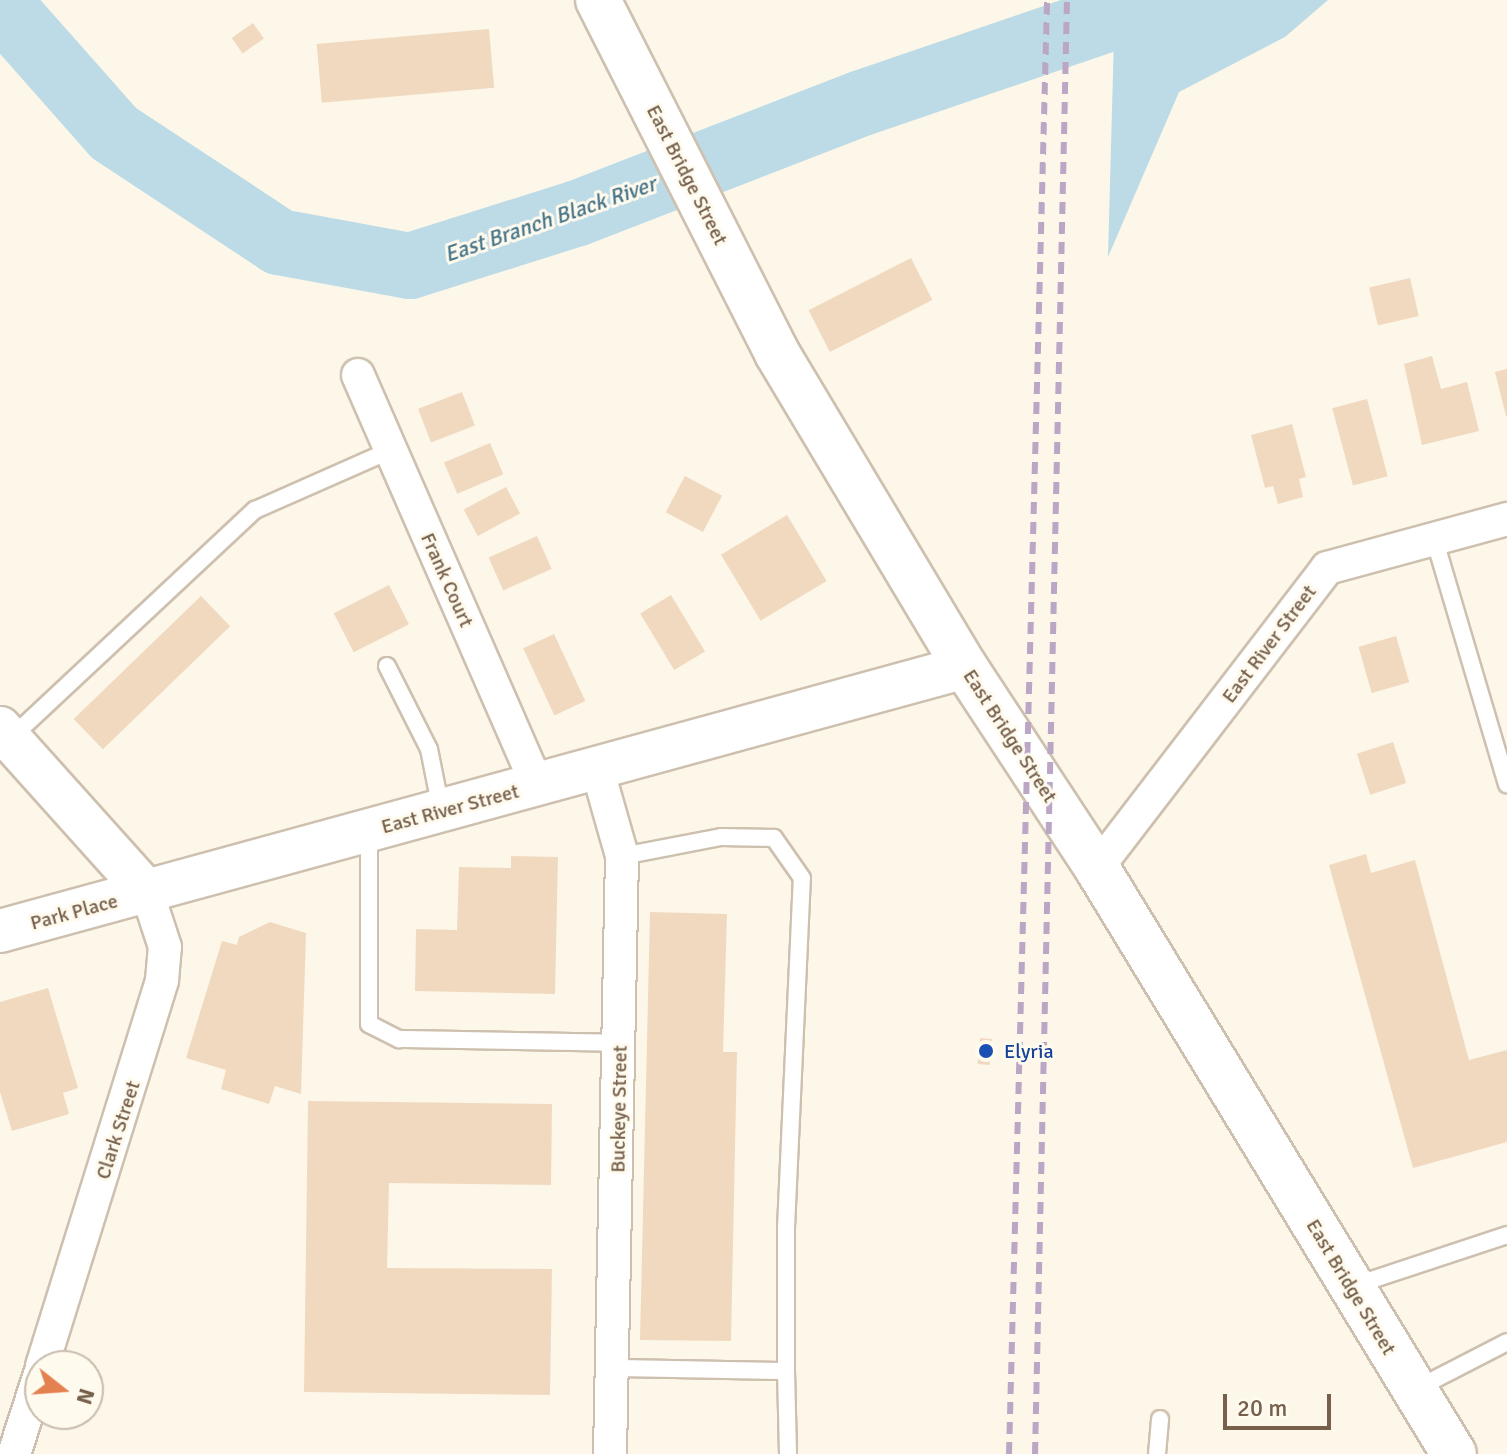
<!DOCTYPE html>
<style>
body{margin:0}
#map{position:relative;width:1507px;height:1454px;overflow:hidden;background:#fcf7e8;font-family:Signika,sans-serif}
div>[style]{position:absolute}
.water>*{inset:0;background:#bcdbe6}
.river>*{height:66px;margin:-33px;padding:0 33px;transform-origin:33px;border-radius:33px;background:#bcdbe6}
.building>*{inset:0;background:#f1d9c0;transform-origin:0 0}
.roads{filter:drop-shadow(2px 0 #cec0ae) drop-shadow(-2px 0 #cec0ae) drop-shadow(0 2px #cec0ae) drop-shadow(0 -2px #cec0ae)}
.service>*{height:16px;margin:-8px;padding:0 8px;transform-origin:8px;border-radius:8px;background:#fff}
.minor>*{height:32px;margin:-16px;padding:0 16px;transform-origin:16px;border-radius:16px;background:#fff}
.tertiary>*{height:42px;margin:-21px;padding:0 21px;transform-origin:21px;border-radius:21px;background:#fff}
.secondary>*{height:44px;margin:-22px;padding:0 22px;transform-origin:22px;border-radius:22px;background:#fff}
.rail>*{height:6px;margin-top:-3px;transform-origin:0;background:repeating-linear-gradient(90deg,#bba6c6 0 12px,transparent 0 20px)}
.dots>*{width:22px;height:22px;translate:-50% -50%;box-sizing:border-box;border:4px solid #fffaee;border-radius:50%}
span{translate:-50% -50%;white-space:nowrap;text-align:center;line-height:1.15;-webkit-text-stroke:6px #fffaee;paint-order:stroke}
.street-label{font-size:20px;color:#76604c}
.transit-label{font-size:20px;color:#164399}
.left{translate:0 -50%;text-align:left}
.water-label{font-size:22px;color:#467589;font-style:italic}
.north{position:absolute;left:24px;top:1350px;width:80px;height:80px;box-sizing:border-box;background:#fffaee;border:2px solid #c8bcad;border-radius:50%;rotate:107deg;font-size:22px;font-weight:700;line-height:32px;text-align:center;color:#76604c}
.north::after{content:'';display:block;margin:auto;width:28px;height:36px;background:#e38250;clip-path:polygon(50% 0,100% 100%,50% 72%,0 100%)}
.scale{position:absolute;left:1223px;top:1394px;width:108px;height:36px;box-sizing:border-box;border:4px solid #76604c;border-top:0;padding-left:10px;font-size:24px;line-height:28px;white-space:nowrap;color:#76604c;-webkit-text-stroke:6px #fffaee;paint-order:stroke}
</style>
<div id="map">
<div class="water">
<div style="clip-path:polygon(1115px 0,1328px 0,1285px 37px,1179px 92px,1108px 257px)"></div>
</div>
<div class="river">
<div style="left:0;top:4px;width:172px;rotate:48.5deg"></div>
<div style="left:114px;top:133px;width:198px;rotate:33.4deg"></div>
<div style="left:279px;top:242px;width:133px;rotate:10.4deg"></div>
<div style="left:410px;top:266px;width:176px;rotate:-17.5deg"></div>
<div style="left:578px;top:213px;width:305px;rotate:-21.2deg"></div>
<div style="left:862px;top:103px;width:318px;rotate:-18.9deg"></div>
</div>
<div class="building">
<div style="left:253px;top:23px;width:19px;height:26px;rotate:55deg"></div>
<div style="left:489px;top:29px;width:59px;height:173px;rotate:85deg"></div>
<div style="left:911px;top:258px;width:47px;height:115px;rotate:63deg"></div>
<div style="left:1410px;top:278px;width:39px;height:42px;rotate:77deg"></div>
<div style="clip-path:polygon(1432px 356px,1441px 389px,1467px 382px,1479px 431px,1422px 445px,1404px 364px)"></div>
<div style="clip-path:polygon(1507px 369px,1507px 416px,1506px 416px,1495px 372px)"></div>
<div style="left:462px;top:392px;width:36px;height:47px;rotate:69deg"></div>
<div style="left:1367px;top:399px;width:80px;height:36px;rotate:75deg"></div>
<div style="clip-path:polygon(1292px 424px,1306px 477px,1299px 479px,1303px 497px,1278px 504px,1273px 486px,1265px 488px,1251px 435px)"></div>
<div style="left:490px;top:443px;width:34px;height:50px;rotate:67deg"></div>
<div style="left:685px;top:476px;width:42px;height:41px;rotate:28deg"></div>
<div style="left:506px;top:487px;width:30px;height:48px;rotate:62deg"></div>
<div style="left:787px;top:515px;width:77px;height:77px;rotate:59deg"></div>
<div style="left:537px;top:536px;width:36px;height:53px;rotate:66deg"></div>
<div style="left:389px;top:585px;width:44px;height:62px;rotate:63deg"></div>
<div style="left:671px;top:595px;width:66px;height:36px;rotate:59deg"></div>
<div style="left:201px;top:596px;width:42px;height:177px;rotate:46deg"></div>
<div style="left:554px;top:634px;width:74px;height:34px;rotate:65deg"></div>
<div style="left:1396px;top:636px;width:48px;height:39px;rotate:74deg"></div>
<div style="left:1393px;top:742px;width:43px;height:38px;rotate:72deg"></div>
<div style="clip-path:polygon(1366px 854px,1371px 873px,1415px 860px,1469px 1060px,1507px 1050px,1507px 1142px,1413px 1168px,1329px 865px)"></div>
<div style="clip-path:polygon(511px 856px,558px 857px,555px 994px,415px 991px,416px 929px,457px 930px,459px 867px,511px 868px)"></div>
<div style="clip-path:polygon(650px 912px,727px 914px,723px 1052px,737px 1052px,731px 1341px,640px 1340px)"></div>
<div style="clip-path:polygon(270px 922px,306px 933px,301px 1094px,275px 1086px,269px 1104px,221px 1089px,226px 1070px,186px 1058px,222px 941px,237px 945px,239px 937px)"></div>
<div style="clip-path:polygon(48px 988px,78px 1088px,63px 1093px,69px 1114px,12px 1131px,0 1092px,0 1002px)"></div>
<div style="left:980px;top:1038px;width:12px;height:26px;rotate:5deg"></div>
<div style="clip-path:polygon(308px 1101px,552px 1104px,551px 1185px,389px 1183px,387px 1268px,552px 1269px,550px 1395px,304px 1392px)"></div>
</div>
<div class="roads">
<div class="service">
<div style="left:1434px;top:538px;width:257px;rotate:73.5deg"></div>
<div style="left:387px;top:666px;width:93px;rotate:63.2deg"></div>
<div style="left:429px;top:749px;width:61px;rotate:78.7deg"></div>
<div style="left:11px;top:738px;width:334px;rotate:-43.1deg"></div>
<div style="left:255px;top:510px;width:149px;rotate:-23.8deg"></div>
<div style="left:369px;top:833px;width:191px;rotate:90deg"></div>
<div style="left:369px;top:1024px;width:34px;rotate:27deg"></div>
<div style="left:399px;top:1039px;width:222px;rotate:1deg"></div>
<div style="left:1353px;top:1286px;width:162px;rotate:-18.3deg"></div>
<div style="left:613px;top:1368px;width:173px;rotate:1deg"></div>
<div style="left:786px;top:1371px;width:143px;rotate:-90deg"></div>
<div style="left:786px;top:1228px;width:350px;rotate:-87.4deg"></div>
<div style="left:802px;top:878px;width:49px;rotate:-125deg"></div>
<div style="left:774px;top:838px;width:53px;rotate:-178.9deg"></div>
<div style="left:721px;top:837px;width:101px;rotate:169.1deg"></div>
<div style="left:786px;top:1371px;width:83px;rotate:88.6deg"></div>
<div style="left:1416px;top:1389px;width:102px;rotate:-27.3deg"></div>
<div style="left:1157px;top:1454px;width:35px;rotate:-85deg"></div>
</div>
<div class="minor">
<div style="left:358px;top:375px;width:447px;rotate:66.4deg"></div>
<div style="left:597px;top:768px;width:91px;rotate:74.1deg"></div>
<div style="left:622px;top:856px;width:598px;rotate:91.15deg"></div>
<div style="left:1097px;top:868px;width:378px;rotate:-52.5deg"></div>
<div style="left:1327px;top:568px;width:187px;rotate:-15.2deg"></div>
<div style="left:42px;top:1366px;width:404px;rotate:-72.7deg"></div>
<div style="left:162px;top:980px;width:33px;rotate:-85deg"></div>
<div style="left:165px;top:947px;width:58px;rotate:-108.1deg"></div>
<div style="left:14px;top:1454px;width:84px;rotate:-72deg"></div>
</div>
<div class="tertiary">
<div style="left:0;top:728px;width:220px;rotate:48.1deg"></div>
<div style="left:0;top:931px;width:1000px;rotate:-15.3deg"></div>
</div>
<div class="secondary">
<div style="left:598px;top:0;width:396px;rotate:63.1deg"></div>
<div style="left:777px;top:353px;width:366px;rotate:59.1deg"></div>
<div style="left:965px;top:667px;width:240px;rotate:56.7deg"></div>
<div style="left:1097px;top:868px;width:686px;rotate:58.65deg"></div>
</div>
</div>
<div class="rail">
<div style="left:1009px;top:1454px;width:1454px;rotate:-88.5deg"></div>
<div style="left:1035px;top:1454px;width:1454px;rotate:-88.74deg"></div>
</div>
<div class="dots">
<div style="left:986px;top:1051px;background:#1a4fb4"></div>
</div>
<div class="street-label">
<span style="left:687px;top:175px;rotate:63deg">East Bridge Street</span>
<span style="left:447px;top:580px;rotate:66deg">Frank Court</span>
<span style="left:1269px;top:644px;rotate:-53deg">East River Street</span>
<span style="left:1010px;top:736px;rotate:57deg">East Bridge Street</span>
<span style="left:450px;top:809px;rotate:-15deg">East River Street</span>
<span style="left:74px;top:912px;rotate:-15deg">Park Place</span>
<span style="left:619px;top:1109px;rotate:-89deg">Buckeye Street</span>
<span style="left:118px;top:1130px;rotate:-72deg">Clark Street</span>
<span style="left:1351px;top:1287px;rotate:59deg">East Bridge Street</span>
</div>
<div class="transit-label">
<span class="left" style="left:1004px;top:1051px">Elyria</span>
</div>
<div class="water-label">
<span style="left:550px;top:219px;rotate:-19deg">East Branch Black River</span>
</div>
<div class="north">N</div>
<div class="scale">20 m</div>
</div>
